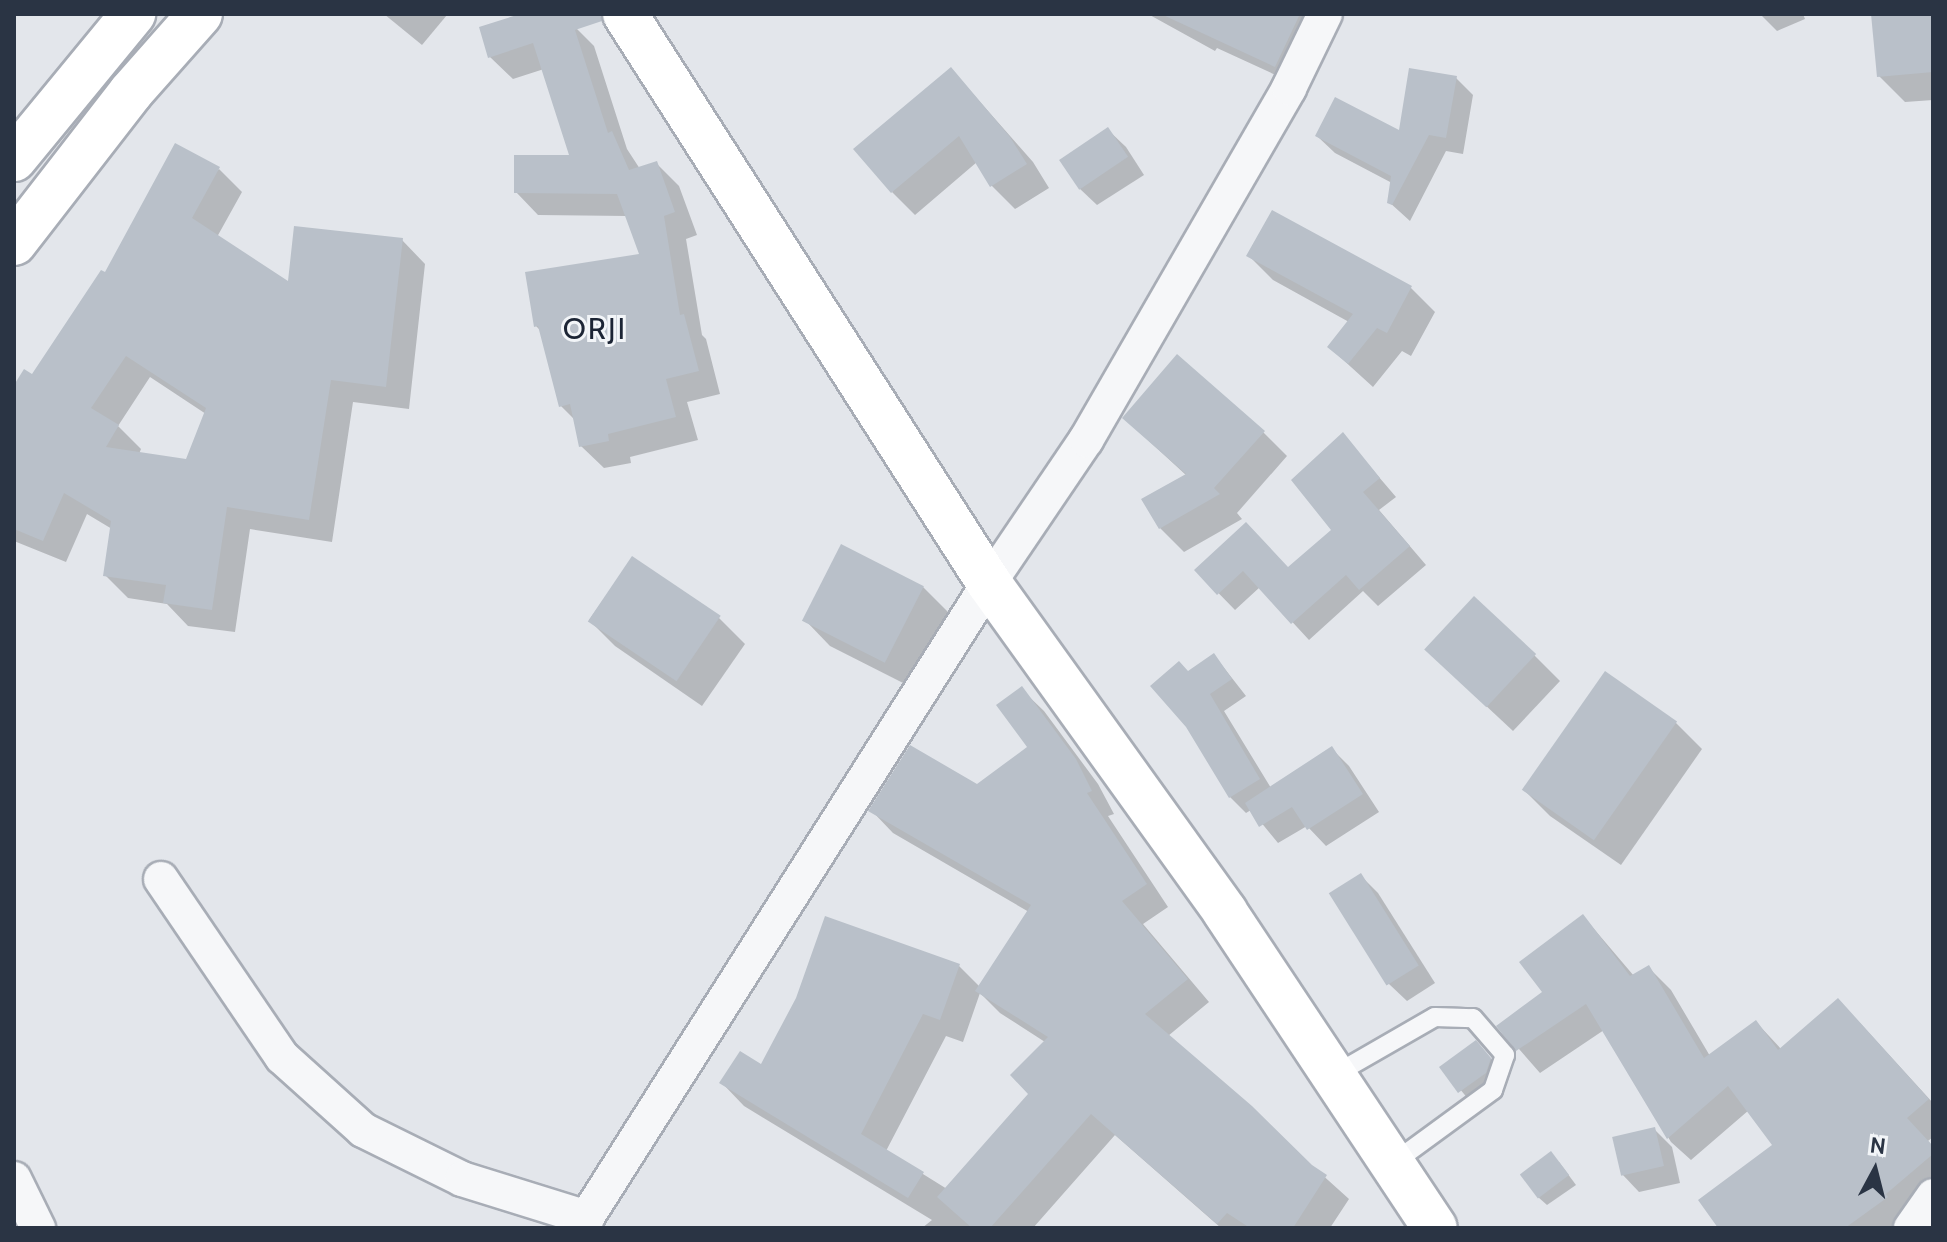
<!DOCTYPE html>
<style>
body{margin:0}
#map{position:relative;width:1947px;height:1242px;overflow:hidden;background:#e3e6eb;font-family:Cabin,sans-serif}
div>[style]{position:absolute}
.shadow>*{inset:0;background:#0003}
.building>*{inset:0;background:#b9c0c9;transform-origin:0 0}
.roads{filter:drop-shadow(2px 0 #a8adb6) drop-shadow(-2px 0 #a8adb6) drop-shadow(0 2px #a8adb6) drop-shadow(0 -2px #a8adb6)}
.lane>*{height:18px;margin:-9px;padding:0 9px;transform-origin:9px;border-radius:9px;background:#f6f7f9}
.street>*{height:34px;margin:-17px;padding:0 17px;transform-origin:17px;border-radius:17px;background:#f6f7f9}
.secondary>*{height:44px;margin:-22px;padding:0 22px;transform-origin:22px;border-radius:22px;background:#fff}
.primary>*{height:44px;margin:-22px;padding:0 22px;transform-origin:22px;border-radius:22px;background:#fff}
span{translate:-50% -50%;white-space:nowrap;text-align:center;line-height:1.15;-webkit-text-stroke:6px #f2f5f8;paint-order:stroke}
.quarter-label{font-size:30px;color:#1c2535;letter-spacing:2px}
.frame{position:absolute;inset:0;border:16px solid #2a3444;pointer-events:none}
.north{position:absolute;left:1835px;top:1130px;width:80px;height:80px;-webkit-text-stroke:6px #f2f5f8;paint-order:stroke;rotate:7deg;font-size:22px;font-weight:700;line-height:32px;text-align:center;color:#2a3444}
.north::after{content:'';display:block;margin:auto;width:28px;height:36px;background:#2a3444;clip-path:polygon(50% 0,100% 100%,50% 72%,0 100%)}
</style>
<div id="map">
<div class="shadow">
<div style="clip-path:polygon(384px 14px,446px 14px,447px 15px,422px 45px)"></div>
<div style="clip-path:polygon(527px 14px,551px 14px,571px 23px,594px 46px,627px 149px,640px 169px,656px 163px,679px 186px,697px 235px,686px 239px,702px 335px,706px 339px,720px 394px,687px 402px,698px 440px,630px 457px,631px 463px,604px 468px,581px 446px,575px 420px,561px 406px,541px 331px,536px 326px,641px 255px,627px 216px,538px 215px,516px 192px,572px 157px,544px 69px,513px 79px,490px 57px)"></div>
<div style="clip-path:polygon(1148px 14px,1302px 14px,1318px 30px,1293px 83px,1217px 48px,1215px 51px)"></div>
<div style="clip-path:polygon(1760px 14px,1803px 14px,1805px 19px,1777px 31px)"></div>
<div style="clip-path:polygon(1873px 14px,1933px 14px,1933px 100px,1905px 102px,1879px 76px)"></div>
<div style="clip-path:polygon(951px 69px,1033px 162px,1049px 188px,1015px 209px,992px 186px,977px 162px,915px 215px,892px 192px)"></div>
<div style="clip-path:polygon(1456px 78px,1473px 95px,1463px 154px,1446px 151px,1410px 221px,1389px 202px,1392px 183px,1335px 153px,1317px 136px,1400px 133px)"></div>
<div style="clip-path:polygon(1108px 130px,1126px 147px,1144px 175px,1097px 205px,1079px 188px)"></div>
<div style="clip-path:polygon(evenodd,219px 169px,242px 192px,217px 237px,289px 284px,402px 240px,425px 264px,409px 409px,353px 402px,332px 542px,250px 529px,235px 632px,188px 626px,167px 604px,128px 598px,105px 575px,112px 529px,87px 514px,66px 562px,14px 541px,14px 390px,33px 376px,105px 275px,219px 169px,150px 377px,206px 414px,187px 461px,139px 454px,141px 449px,118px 426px,150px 377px)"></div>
<div style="clip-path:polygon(1273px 213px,1411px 288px,1435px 312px,1411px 356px,1402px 351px,1373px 387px,1329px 347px,1349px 322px,1273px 280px,1249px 256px)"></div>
<div style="clip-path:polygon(1124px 418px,1263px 432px,1287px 456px,1237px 513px,1242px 519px,1184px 552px,1160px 528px,1187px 476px)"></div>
<div style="clip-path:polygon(1343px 435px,1396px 497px,1379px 510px,1426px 565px,1378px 606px,1363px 591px,1309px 640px,1260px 587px,1235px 610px,1196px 570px,1289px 570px,1334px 530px)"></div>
<div style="clip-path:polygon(632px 559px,719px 618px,745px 644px,702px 706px,615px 646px,589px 620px)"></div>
<div style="clip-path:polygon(923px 587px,949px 613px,911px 687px,830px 646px,805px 620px)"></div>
<div style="clip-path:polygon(1214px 655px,1246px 696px,1224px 711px,1271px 788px,1332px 749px,1349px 766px,1379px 812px,1326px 846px,1307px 826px,1278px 843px,1251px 810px,1246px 813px,1230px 797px,1188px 673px)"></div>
<div style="clip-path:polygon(1534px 655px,1560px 681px,1513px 731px,1453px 675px)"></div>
<div style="clip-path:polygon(1605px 674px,1676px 723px,1702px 749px,1621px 865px,1550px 816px,1524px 790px)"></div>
<div style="clip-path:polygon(evenodd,1021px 689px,1044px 711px,1098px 784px,1114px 814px,1108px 816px,1168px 907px,1143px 924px,1209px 1002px,1168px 1036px,1349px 1199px,1330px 1228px,1221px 1228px,1115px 1135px,1033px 1228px,922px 1228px,932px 1220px,744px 1106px,722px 1083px,762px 1067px,959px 966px,980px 987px,1029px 912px,893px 833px,871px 810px,977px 787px,1030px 748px,1021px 689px,980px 993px,1000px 1013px,1045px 1042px,1031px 1094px,947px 1189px,886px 1151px,946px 1036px,963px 1042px,980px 993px)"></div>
<div style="clip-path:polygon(1361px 876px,1378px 893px,1435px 983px,1407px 1001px,1389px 984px)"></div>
<div style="clip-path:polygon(1583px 916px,1634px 976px,1648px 967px,1671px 990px,1710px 1056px,1756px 1022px,1782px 1050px,1860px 1023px,1933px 1103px,1933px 1137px,1928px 1141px,1933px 1147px,1933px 1195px,1899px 1228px,1721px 1228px,1775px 1146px,1749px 1110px,1691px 1160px,1671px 1142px,1604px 1030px,1540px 1073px,1499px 1026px,1545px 992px)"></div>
<div style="clip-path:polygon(1476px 1043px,1508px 1077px,1503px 1091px,1477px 1110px,1442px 1067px)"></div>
<div style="clip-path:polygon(1655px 1130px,1672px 1147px,1680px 1183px,1639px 1192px,1622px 1174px)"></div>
<div style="clip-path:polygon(1559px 1162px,1576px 1185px,1547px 1205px,1538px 1197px)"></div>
</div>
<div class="building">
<div style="clip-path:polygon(520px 14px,600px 14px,602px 21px,575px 30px,608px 133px,612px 131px,629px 170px,657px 161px,675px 212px,664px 216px,680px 315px,684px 314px,699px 371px,666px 379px,676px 417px,608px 434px,609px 441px,579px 447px,570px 404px,559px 407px,538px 326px,534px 327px,525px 272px,639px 254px,617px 194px,514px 193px,514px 155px,569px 155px,533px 43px,488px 58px,479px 27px)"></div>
<div style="clip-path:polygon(1161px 14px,1300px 14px,1275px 67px)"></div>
<div style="clip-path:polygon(1871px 14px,1933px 14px,1933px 72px,1877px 77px)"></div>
<div style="clip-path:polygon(951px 67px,1010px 137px,1027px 164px,990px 187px,959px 136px,891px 193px,853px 149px)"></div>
<div style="clip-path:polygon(1409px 68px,1457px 76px,1446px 138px,1429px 135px,1392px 205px,1387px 203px,1391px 176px,1315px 136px,1335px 97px,1399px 130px)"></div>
<div style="left:1108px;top:127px;width:36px;height:59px;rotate:56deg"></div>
<div style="clip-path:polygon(evenodd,175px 143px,220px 167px,192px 218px,288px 281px,294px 226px,403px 238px,386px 387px,331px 380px,309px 520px,227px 507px,212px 610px,163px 603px,166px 585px,103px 576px,111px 521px,64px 493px,43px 541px,14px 529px,14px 385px,24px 369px,32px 374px,101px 270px,105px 272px,175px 143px,126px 356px,206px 408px,186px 459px,106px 447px,119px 425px,91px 408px,126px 356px)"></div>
<div style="clip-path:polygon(1272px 210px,1412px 286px,1387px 333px,1377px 328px,1348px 364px,1327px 347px,1353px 314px,1246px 256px)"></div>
<div style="clip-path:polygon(1177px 354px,1265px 431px,1214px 488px,1220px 494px,1159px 529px,1141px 499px,1186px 474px,1122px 418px)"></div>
<div style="clip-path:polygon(1343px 432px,1380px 478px,1363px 492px,1410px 546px,1359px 590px,1346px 575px,1291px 624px,1243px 571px,1217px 595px,1194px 570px,1246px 522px,1288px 567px,1331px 530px,1291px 480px)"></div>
<div style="left:841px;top:544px;width:93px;height:86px;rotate:27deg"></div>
<div style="left:632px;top:556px;width:107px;height:79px;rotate:34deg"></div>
<div style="left:1474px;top:596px;width:85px;height:73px;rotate:43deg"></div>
<div style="clip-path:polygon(1214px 653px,1232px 679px,1210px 694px,1260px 779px,1229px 798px,1186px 727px,1150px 686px,1179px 661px,1188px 671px)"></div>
<div style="left:1605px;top:671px;width:88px;height:145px;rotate:35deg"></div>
<div style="clip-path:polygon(1022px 686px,1076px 759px,1092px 791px,1087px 793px,1147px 884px,1122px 901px,1188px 979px,1145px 1014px,1252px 1106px,1312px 1165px,1327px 1175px,1293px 1228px,1250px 1228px,1227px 1213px,1217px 1224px,1091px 1114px,990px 1228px,972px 1228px,937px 1197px,1028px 1094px,1010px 1075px,1048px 1037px,975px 991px,1031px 905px,868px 811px,910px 745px,977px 784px,1027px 747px,996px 705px)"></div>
<div style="clip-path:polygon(1332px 746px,1363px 794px,1307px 830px,1292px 807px,1259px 827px,1245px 803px)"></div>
<div style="left:1361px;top:873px;width:109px;height:38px;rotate:58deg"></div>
<div style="clip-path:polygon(1583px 914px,1630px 976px,1649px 965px,1704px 1058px,1756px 1020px,1778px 1050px,1838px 998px,1929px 1099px,1907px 1118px,1933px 1146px,1933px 1154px,1886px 1194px,1888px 1197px,1845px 1228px,1718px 1228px,1698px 1200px,1772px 1145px,1728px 1086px,1667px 1139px,1586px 1004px,1516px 1051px,1496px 1026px,1542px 992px,1519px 962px)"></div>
<div style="clip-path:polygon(825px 916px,960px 964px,940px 1020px,923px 1014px,861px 1134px,924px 1172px,908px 1198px,719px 1083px,740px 1051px,761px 1064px,796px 998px)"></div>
<div style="clip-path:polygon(1476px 1040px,1491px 1058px,1486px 1073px,1458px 1093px,1439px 1067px)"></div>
<div style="left:1655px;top:1127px;width:40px;height:44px;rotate:77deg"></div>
<div style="left:1551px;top:1151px;width:30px;height:39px;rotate:53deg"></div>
</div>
<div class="roads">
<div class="lane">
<div style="left:1334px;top:1075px;width:116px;rotate:-29.9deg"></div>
<div style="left:1435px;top:1017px;width:38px;rotate:2deg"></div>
<div style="left:1473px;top:1018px;width:49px;rotate:49.1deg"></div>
<div style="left:1505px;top:1055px;width:37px;rotate:109deg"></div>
<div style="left:1493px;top:1090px;width:125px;rotate:143.8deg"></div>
</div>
<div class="street">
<div style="left:161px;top:879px;width:215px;rotate:55.8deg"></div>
<div style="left:282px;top:1057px;width:109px;rotate:42deg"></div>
<div style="left:363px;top:1130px;width:110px;rotate:26.3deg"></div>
<div style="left:462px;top:1179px;width:131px;rotate:17.3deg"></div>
<div style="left:14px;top:1179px;width:55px;rotate:63.9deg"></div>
<div style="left:580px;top:1228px;width:764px;rotate:-57.62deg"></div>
<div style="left:989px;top:583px;width:173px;rotate:-55.9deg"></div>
<div style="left:1086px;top:440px;width:406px;rotate:-60deg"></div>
<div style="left:1289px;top:88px;width:82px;rotate:-64.1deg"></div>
<div style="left:1911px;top:1228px;width:39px;rotate:-55deg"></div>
</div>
<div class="secondary">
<div style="left:625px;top:14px;width:675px;rotate:57.39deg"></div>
<div style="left:989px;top:583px;width:405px;rotate:54.3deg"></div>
<div style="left:1225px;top:912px;width:379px;rotate:56.4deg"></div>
</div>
<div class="primary">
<div style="left:14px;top:159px;width:188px;rotate:-50.6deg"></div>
<div style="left:14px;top:243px;width:191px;rotate:-52.2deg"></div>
<div style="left:131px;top:92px;width:104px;rotate:-48.5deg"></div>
</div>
</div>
<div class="quarter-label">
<span style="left:595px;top:329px">ORJI</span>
</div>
<div class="frame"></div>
<div class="north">N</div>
</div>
